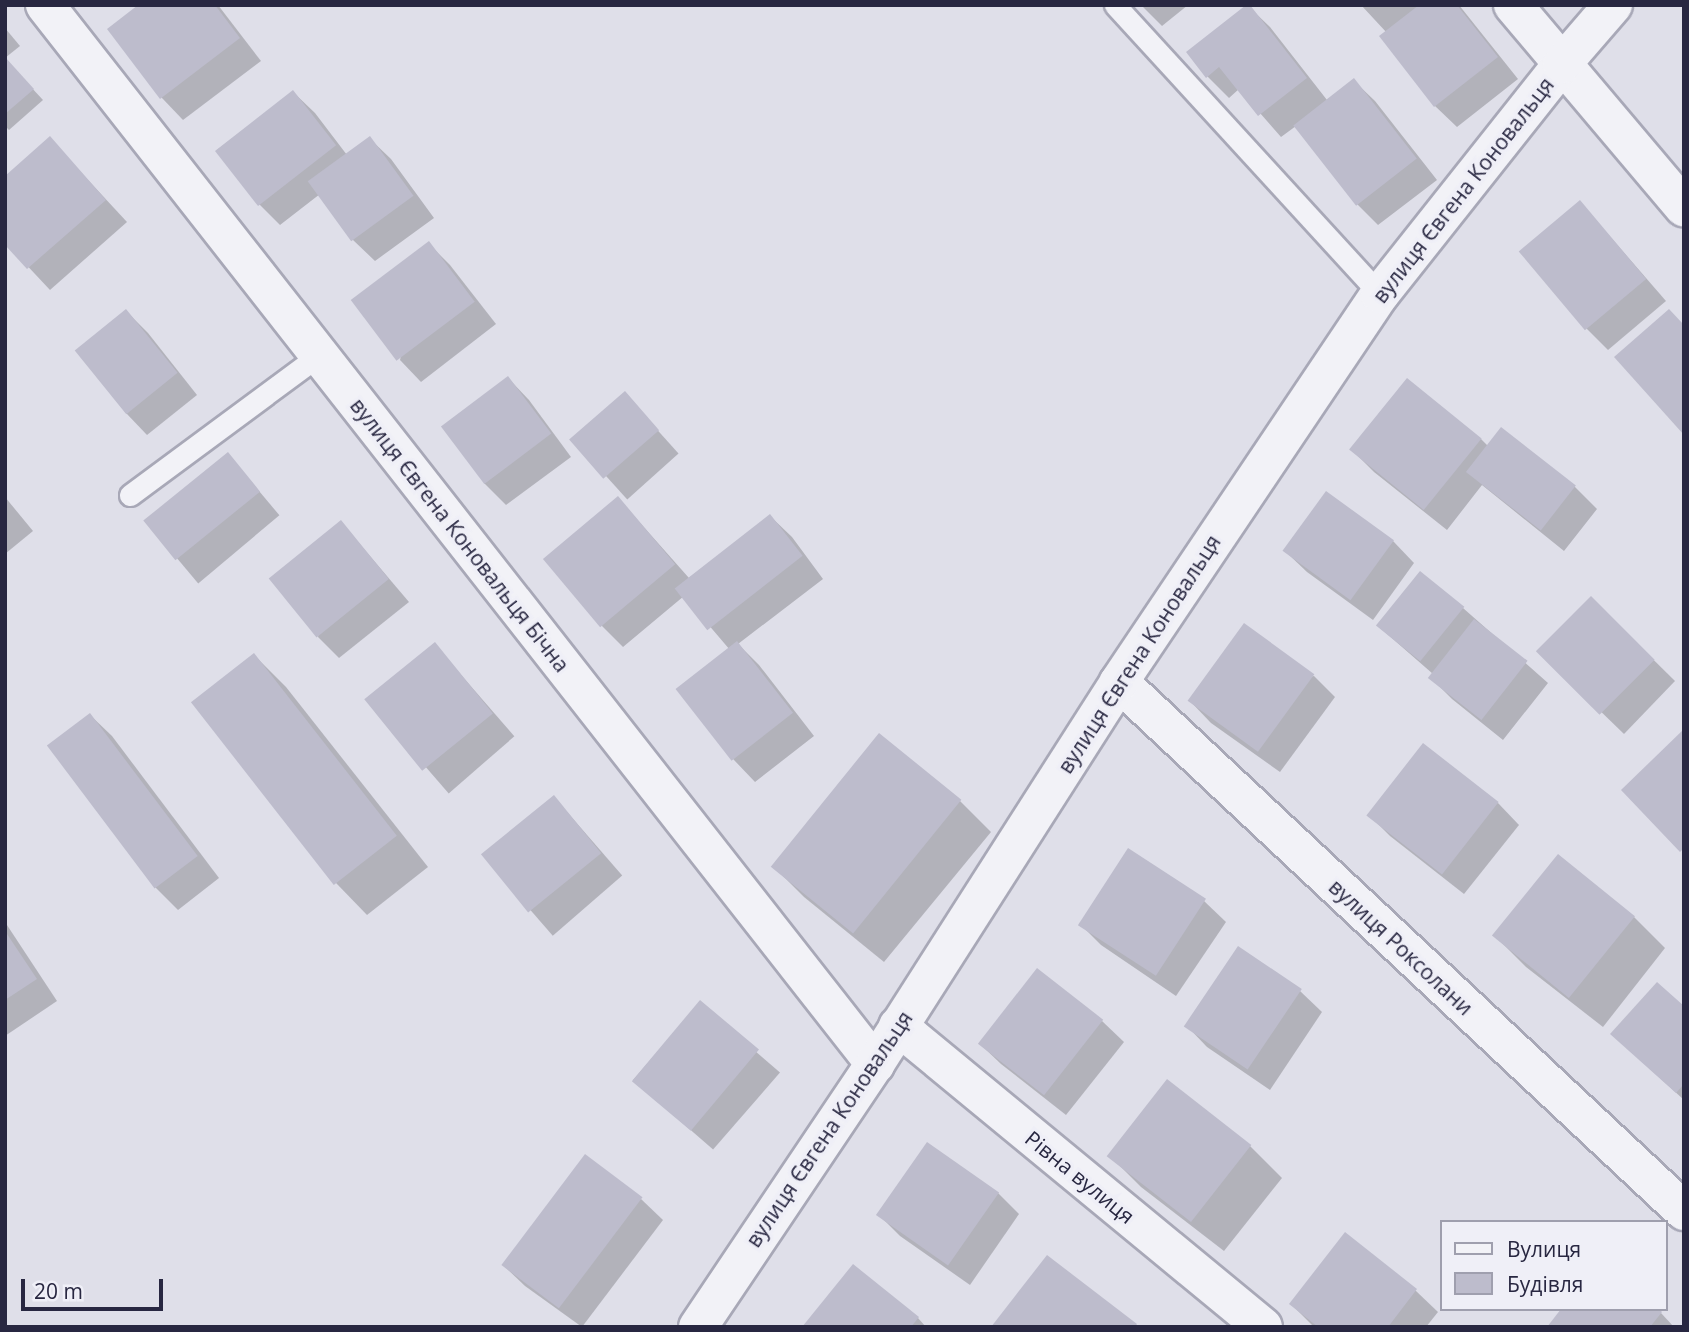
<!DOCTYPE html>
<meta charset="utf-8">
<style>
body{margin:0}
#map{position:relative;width:1689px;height:1332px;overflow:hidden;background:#dfdfe9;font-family:"Open Sans",sans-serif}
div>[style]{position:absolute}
.shadow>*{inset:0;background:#0003;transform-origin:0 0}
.building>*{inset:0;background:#bdbccc;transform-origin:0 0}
.roads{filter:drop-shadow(2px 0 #a8a8b7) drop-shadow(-2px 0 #a8a8b7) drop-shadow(0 2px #a8a8b7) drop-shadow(0 -2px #a8a8b7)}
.service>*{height:21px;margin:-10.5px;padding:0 10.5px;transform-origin:10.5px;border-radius:10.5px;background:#f2f2f7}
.minor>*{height:38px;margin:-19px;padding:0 19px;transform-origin:19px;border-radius:19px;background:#f2f2f7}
.tertiary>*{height:38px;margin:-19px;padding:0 19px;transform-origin:19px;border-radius:19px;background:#f2f2f7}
span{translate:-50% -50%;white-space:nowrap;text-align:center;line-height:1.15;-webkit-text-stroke:7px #efeff7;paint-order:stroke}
.street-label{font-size:21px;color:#282741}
.frame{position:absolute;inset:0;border:7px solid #282741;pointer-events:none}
.legend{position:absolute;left:1440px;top:1220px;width:228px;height:91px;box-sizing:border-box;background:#efeff7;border:2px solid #9f9fae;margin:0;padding:9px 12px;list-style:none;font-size:21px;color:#282741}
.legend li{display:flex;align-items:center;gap:14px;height:35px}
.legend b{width:35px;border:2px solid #9f9fae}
.scale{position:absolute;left:21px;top:1279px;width:142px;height:32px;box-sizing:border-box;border:4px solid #282741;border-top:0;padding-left:9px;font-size:21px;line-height:24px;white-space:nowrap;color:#282741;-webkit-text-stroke:5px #efeff7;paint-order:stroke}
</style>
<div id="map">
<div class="shadow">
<div style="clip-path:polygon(141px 5px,218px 5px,261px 61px,183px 120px,162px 98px,109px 30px)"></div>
<div style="clip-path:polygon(1141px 5px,1188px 5px,1162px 26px)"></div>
<div style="clip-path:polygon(1361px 5px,1459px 5px,1518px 79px,1457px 127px,1435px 106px,1387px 33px)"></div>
<div style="clip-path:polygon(1248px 6px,1270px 27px,1327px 100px,1353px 80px,1375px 101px,1437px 180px,1378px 225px,1357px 204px,1296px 126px,1281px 137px,1239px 89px,1229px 98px,1207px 76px)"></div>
<div style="clip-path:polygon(5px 28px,20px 46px,5px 58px)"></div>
<div style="clip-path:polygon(5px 59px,43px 100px,9px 130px,5px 126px)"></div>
<div style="clip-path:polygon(293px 92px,315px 113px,347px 155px,369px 138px,391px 159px,434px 218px,375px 261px,353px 240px,320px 194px,280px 225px,259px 204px,217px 150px)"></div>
<div style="clip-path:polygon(50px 139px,127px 222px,50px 290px,5px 242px)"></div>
<div style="clip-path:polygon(1580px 202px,1666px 301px,1608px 350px,1586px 328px)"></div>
<div style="clip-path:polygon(429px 244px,450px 265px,496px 324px,421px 382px,400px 360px)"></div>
<div style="clip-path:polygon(126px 311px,148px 333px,197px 395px,147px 435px,126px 413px,77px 350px)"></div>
<div style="clip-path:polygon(508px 378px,529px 400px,571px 457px,506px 505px,484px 483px)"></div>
<div style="left:625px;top:394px;width:80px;height:69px;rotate:48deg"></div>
<div style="clip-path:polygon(1501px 430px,1575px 487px,1597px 509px,1564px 551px,1482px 485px,1447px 530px,1374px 472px,1352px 450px,1481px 439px,1488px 446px)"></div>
<div style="left:228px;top:454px;width:80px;height:106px;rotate:50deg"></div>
<div style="clip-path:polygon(5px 497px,33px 531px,5px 554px)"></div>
<div style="clip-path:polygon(618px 498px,689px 578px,770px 516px,792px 537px,823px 579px,738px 644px,759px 665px,814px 736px,755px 782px,734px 760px,678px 689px,730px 650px,684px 596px,623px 647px,602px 626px)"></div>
<div style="clip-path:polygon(341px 522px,409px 602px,339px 658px,318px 637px)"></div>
<div style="clip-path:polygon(1393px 541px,1414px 563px,1373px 620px,1307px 572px,1285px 551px)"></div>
<div style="clip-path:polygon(1591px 598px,1675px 681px,1624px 734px,1560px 672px)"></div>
<div style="clip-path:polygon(1463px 608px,1548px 683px,1503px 740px,1452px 699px,1430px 677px,1433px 674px,1378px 626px)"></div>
<div style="left:435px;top:645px;width:121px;height:87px;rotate:49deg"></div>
<div style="clip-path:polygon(254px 655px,286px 687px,428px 867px,367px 915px,336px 883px,194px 703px)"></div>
<div style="clip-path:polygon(1314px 676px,1335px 697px,1280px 772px,1211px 723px,1190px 701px)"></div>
<div style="clip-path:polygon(90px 715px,112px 736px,219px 878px,178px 910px,156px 888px,49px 746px)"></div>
<div style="left:554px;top:797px;width:104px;height:92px;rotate:49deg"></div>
<div style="clip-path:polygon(960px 801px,991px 832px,884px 962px,804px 897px,773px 866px)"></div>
<div style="clip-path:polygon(1498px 803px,1519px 825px,1464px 894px,1390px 836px,1369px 815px)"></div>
<div style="clip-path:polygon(1204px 901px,1226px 922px,1176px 996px,1101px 945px,1079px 923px)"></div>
<div style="clip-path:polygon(1634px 917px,1665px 948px,1603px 1027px,1526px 967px,1495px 936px)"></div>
<div style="clip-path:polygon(5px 922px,57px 1001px,5px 1036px)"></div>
<div style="clip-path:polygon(1300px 991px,1322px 1012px,1270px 1090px,1207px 1047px,1186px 1025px)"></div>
<div style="left:700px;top:1003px;width:106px;height:102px;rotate:41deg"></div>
<div style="clip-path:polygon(1684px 1008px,1684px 1100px,1612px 1034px)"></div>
<div style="clip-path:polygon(1102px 1021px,1124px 1042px,1066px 1115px,1001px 1064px,979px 1043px)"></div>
<div style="clip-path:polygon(1167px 1082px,1250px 1146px,1282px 1178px,1224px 1251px,1141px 1187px,1110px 1156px)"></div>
<div style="clip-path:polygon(998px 1193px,1019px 1214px,970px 1285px,900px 1236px,878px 1214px)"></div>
<div style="clip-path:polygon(641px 1199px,663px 1220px,582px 1327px,525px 1286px,503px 1265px)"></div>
<div style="clip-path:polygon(1346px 1235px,1416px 1291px,1438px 1312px,1426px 1327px,1314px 1327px,1291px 1304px)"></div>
<div style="clip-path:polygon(853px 1267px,918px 1318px,926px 1327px,805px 1327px)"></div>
<div style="clip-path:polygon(1661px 1313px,1674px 1327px,1549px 1327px)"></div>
</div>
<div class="building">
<div style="clip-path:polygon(138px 5px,215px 5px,240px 38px,160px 99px,107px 29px)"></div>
<div style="clip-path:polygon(1246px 5px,1250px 5px,1307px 78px,1258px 116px,1219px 67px,1206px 78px,1186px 52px)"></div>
<div style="clip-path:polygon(1419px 5px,1457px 5px,1498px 57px,1434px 107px,1379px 36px)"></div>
<div style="clip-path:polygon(5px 57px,34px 89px,5px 114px)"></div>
<div style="left:1354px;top:78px;width:102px;height:77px;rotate:52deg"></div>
<div style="left:293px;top:90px;width:70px;height:99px;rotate:52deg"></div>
<div style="clip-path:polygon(50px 136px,106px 200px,27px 269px,5px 245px,5px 176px)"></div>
<div style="left:370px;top:136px;width:74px;height:77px;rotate:54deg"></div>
<div style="left:1580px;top:200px;width:103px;height:80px;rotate:50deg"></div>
<div style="left:429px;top:241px;width:76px;height:98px;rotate:53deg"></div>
<div style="left:126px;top:309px;width:82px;height:66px;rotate:51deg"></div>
<div style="clip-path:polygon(1669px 309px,1684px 325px,1684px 435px,1614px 357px)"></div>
<div style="left:508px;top:376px;width:72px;height:84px;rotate:53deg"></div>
<div style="left:1407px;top:378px;width:96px;height:92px;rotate:39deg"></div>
<div style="left:625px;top:391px;width:52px;height:74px;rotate:49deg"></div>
<div style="left:1501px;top:427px;width:95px;height:57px;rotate:38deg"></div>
<div style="left:228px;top:452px;width:51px;height:109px;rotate:51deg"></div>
<div style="left:1326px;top:491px;width:84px;height:74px;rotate:36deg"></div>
<div style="left:618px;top:496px;width:89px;height:98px;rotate:50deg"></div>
<div style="left:770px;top:514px;width:53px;height:121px;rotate:52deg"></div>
<div style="left:341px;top:520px;width:76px;height:93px;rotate:51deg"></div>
<div style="left:1420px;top:571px;width:57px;height:70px;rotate:39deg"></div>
<div style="left:1591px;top:596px;width:90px;height:78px;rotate:45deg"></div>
<div style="left:1474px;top:619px;width:68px;height:75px;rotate:38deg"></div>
<div style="left:1244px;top:623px;width:87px;height:96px;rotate:36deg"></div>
<div style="left:737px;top:641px;width:91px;height:78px;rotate:52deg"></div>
<div style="left:435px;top:642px;width:92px;height:91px;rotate:51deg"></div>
<div style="left:254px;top:653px;width:232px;height:80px;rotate:52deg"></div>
<div style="left:90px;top:713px;width:179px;height:54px;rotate:53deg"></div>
<div style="clip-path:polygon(1684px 729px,1684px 848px,1680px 852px,1621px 790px)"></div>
<div style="left:879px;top:733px;width:106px;height:172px;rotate:39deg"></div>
<div style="left:1423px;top:743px;width:96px;height:92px;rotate:38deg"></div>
<div style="left:554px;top:795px;width:75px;height:94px;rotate:51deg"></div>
<div style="left:1128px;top:848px;width:93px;height:92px;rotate:33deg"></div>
<div style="left:1558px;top:854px;width:99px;height:105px;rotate:39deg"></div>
<div style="clip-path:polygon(5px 931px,37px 979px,5px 1000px)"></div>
<div style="left:1238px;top:946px;width:77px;height:97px;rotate:34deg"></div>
<div style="left:1037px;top:968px;width:84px;height:96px;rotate:38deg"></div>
<div style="clip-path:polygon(1657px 982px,1684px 1006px,1684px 1084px,1676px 1093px,1610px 1034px)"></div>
<div style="left:700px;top:1000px;width:77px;height:106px;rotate:40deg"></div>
<div style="left:1167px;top:1079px;width:107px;height:98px;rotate:38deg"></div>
<div style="left:927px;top:1142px;width:88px;height:89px;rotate:35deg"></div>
<div style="left:585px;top:1154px;width:72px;height:139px;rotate:37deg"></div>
<div style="clip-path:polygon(1345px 1232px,1417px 1289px,1388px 1327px,1318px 1327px,1289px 1304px)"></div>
<div style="clip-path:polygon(1047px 1255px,1137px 1324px,1135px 1327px,991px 1327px)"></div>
<div style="clip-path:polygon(853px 1264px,919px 1317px,911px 1327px,802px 1327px)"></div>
<div style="clip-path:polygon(1561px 1309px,1659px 1309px,1662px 1312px,1650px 1327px,1547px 1327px)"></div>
</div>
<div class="roads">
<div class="service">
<div style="left:1115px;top:5px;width:392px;rotate:47.5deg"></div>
<div style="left:130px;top:495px;width:235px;rotate:-36.5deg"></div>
</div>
<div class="minor">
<div style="left:45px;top:5px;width:1346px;rotate:51.91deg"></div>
<div style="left:1513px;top:5px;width:265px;rotate:49.8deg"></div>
<div style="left:1119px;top:682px;width:774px;rotate:43.12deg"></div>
<div style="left:898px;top:1026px;width:473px;rotate:39.5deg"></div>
</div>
<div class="tertiary">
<div style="left:698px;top:1327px;width:317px;rotate:-56.1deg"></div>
<div style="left:875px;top:1064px;width:453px;rotate:-57.4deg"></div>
<div style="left:1119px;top:682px;width:468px;rotate:-56.1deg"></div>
<div style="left:1380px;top:294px;width:293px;rotate:-51.6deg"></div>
<div style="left:1562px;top:64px;width:78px;rotate:-49.2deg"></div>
</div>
</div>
<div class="street-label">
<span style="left:1463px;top:190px;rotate:-52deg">вулиця Євгена Коновальця</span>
<span style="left:460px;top:535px;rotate:52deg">вулиця Євгена Коновальця Бічна</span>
<span style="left:1139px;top:654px;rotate:-57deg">вулиця Євгена Коновальця</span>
<span style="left:1401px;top:947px;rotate:43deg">вулиця Роксолани</span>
<span style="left:829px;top:1129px;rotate:-56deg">вулиця Євгена Коновальця</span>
<span style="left:1080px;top:1177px;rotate:39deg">Рівна вулиця</span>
</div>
<div class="frame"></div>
<ul class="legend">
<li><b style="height:9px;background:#f2f2f7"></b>Вулиця</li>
<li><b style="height:19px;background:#bdbccc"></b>Будівля</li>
</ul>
<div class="scale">20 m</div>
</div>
